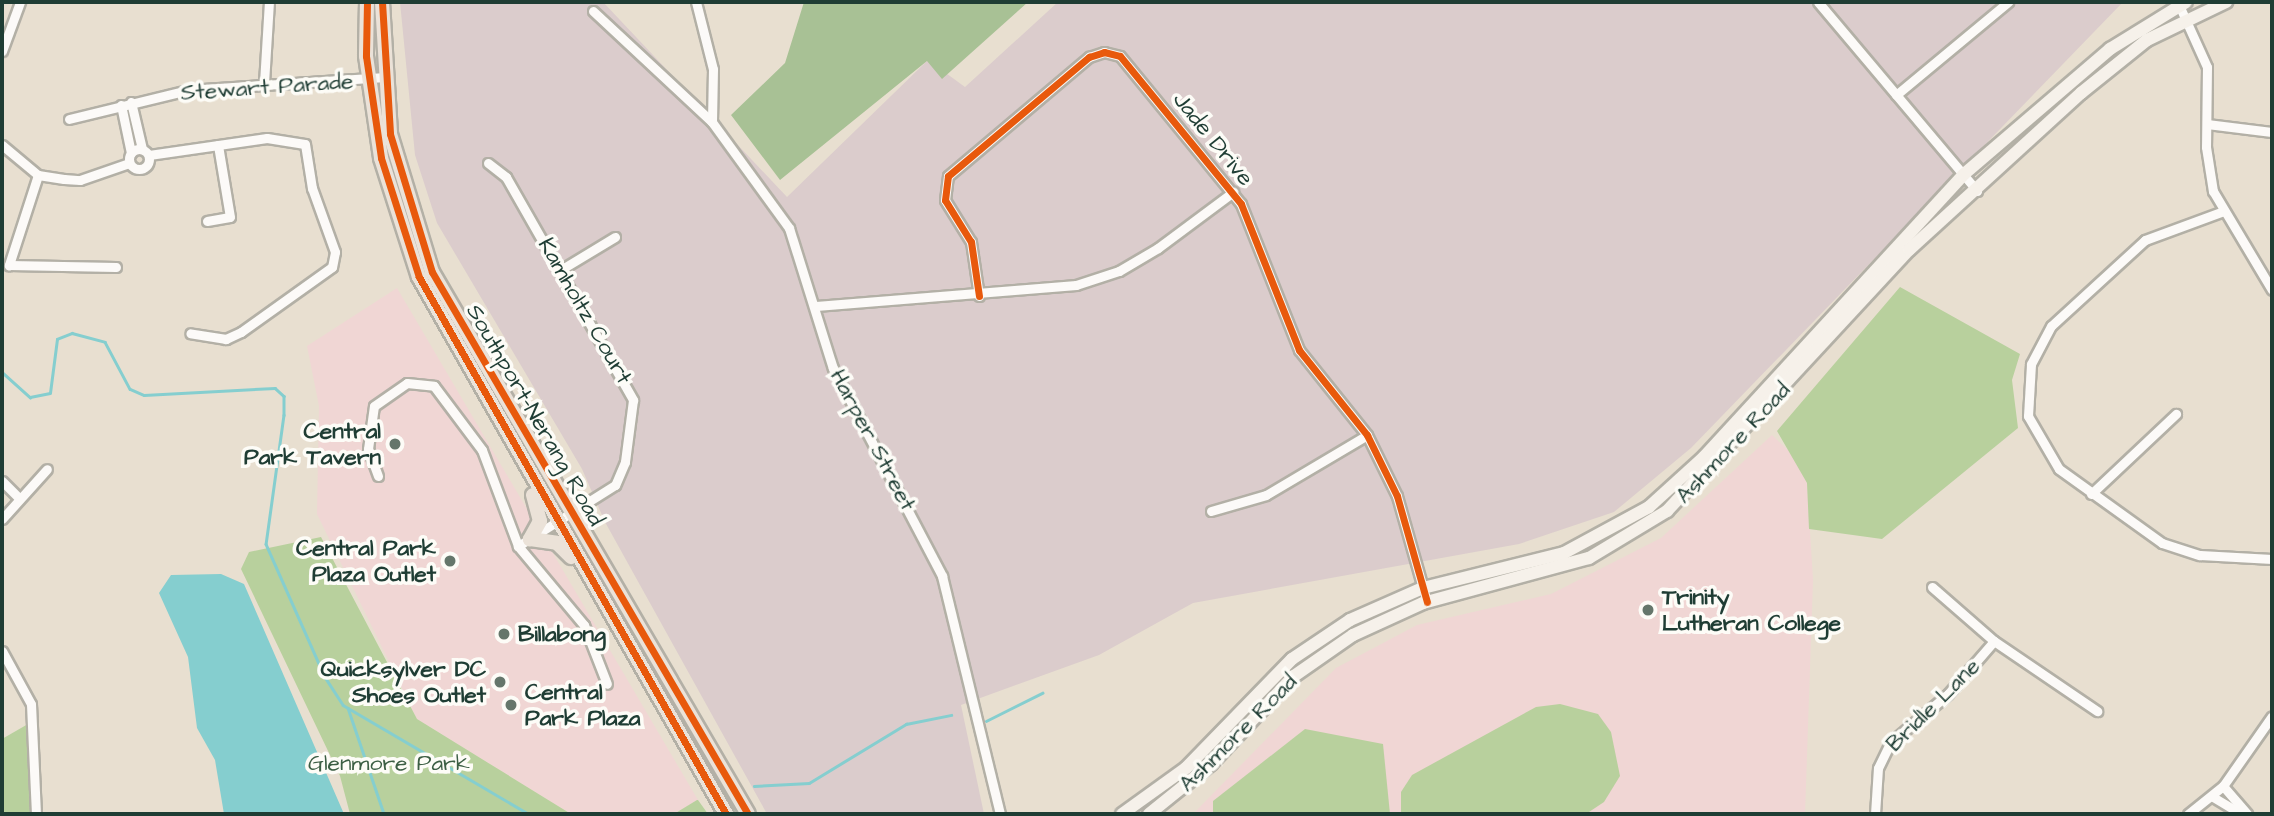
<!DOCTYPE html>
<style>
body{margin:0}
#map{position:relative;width:2274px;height:816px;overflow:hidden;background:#e8dfd0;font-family:"Architects Daughter",sans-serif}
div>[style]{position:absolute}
.built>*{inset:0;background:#f0d6d4}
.industrial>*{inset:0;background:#dbcccc}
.green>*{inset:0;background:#b8d09d}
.forest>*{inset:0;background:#a8c195}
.water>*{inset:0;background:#85cecf}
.stream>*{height:2.5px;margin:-1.25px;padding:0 1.25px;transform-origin:1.25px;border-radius:1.25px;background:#85cecf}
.roads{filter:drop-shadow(2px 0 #b3b0a6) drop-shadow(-2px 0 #b3b0a6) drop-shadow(0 2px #b3b0a6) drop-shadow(0 -2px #b3b0a6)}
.minor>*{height:9px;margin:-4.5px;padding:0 4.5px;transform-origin:4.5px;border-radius:4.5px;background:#fcfaf8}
.minor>.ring{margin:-4.5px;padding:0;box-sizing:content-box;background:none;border:9px solid #fcfaf8;border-radius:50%}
.secondary>*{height:12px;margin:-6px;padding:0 6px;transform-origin:6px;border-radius:6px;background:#f6f1ea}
.primary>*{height:14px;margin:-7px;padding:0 7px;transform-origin:7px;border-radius:7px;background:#ebe2d8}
.cycleway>*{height:7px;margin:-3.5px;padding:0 3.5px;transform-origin:3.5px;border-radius:3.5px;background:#e8590c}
.dots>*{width:19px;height:19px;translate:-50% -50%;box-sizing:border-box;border:4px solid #fdfcf7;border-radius:50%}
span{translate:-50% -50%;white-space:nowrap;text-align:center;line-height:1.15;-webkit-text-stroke:7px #fdfcf7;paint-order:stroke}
.street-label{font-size:23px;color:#1f3d34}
.poi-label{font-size:23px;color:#1f3d34;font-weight:700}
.right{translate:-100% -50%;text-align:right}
.left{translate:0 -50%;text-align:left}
.park-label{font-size:23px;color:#3c5e44}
.frame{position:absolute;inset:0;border:4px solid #1f3d34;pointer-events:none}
</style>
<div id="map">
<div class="built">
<div style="clip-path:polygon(397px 288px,698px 800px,674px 814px,571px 814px,417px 719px,317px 514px,319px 406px,307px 346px)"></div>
<div style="clip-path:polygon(1772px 435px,1795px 457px,1807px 483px,1813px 580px,1805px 814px,1193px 814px,1336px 668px,1417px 625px,1551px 594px,1661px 538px)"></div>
</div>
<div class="industrial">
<div style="clip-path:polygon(603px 2px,787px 197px,928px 60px,965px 87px,1058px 2px,2123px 2px,1691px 448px,1614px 512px,1519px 544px,1193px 603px,1099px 655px,961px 705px,984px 814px,767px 814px,605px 522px,582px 469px,437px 223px,415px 155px,400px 2px)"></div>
</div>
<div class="green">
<div style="clip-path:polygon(1900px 287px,2020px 354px,2012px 380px,2018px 428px,1882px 539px,1809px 529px,1807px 483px,1777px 431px)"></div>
<div style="clip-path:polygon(321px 537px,417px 719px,571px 814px,350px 814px,340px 776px,241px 569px,249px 552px)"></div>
<div style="clip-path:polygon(1560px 704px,1598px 714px,1611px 732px,1620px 776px,1604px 802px,1586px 814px,1401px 814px,1401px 792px,1412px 775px,1536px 707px)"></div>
<div style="clip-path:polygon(28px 724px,32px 814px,2px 814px,2px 739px)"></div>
<div style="clip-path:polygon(1305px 729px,1383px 744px,1390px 814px,1213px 814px,1213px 801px)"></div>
<div style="clip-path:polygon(698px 800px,708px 814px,674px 814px,697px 800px)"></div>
</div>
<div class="forest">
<div style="clip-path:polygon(804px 2px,1028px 2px,942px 79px,927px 61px,780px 180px,731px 115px,785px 63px)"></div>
</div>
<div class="water">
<div style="clip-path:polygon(221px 574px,244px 584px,344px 814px,224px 814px,215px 760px,197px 728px,188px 657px,159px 593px,171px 575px)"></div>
</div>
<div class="stream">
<div style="left:2px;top:372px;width:38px;rotate:42deg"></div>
<div style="left:30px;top:397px;width:20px;rotate:-11deg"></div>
<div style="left:50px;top:393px;width:54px;rotate:-82.6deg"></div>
<div style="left:57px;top:339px;width:16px;rotate:-22deg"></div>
<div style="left:72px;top:333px;width:34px;rotate:15deg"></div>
<div style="left:105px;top:342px;width:53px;rotate:62deg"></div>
<div style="left:130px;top:389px;width:15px;rotate:23deg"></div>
<div style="left:144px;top:395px;width:131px;rotate:-3.1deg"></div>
<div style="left:275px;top:388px;width:12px;rotate:42deg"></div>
<div style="left:284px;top:396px;width:19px;rotate:90deg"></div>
<div style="left:284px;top:415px;width:130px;rotate:97.9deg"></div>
<div style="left:266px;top:544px;width:145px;rotate:66.1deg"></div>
<div style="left:325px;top:677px;width:33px;rotate:57deg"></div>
<div style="left:343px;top:705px;width:216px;rotate:30.4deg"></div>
<div style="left:348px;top:708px;width:112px;rotate:71.2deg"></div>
<div style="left:986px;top:721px;width:63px;rotate:-26.6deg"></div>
<div style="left:754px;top:786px;width:55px;rotate:-3.1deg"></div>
<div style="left:809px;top:783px;width:114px;rotate:-31.3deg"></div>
<div style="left:906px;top:724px;width:46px;rotate:-11.3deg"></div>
</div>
<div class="roads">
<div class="minor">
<div style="left:696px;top:2px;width:69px;rotate:75.8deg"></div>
<div style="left:713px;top:69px;width:53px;rotate:91.1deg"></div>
<div style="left:1818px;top:2px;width:247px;rotate:49.9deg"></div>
<div style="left:2179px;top:5px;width:68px;rotate:65.7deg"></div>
<div style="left:2207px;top:67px;width:80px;rotate:90.7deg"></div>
<div style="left:2206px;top:147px;width:45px;rotate:81deg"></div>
<div style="left:2213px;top:191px;width:115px;rotate:59.2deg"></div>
<div style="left:593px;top:11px;width:163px;rotate:43deg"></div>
<div style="left:712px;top:122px;width:131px;rotate:54deg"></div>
<div style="left:789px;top:228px;width:147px;rotate:72.6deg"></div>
<div style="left:833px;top:368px;width:235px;rotate:62.3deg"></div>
<div style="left:942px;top:576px;width:245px;rotate:76.3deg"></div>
<div style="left:2px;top:51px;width:52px;rotate:-69.8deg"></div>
<div style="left:264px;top:83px;width:81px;rotate:-86.5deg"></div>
<div style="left:1896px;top:95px;width:146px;rotate:-39.7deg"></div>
<div style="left:131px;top:102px;width:48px;rotate:76.8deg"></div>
<div style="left:121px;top:105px;width:49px;rotate:78.2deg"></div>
<div style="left:69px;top:119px;width:122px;rotate:-13.7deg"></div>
<div style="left:188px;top:90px;width:197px;rotate:-3.8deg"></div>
<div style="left:2207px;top:124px;width:65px;rotate:7deg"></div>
<div style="left:2px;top:145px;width:47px;rotate:39.8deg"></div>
<div style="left:38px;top:175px;width:26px;rotate:9deg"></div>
<div style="left:64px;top:179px;width:16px;rotate:4deg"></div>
<div style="left:80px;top:180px;width:52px;rotate:-19.1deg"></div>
<div class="ring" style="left:129px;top:149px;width:11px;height:11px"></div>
<div style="left:149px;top:155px;width:119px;rotate:-8.2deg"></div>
<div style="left:267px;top:138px;width:38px;rotate:9deg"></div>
<div style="left:305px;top:144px;width:45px;rotate:81deg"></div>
<div style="left:312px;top:188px;width:68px;rotate:70.2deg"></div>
<div style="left:335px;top:252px;width:15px;rotate:101deg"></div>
<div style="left:332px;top:267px;width:112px;rotate:144.5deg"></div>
<div style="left:241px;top:332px;width:17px;rotate:155deg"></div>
<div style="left:226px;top:339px;width:36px;rotate:-171deg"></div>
<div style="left:488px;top:163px;width:23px;rotate:38deg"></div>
<div style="left:506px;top:177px;width:257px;rotate:60.3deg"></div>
<div style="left:633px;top:400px;width:63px;rotate:97.4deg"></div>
<div style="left:625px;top:462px;width:25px;rotate:113deg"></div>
<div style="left:615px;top:485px;width:115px;rotate:147.8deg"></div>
<div style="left:38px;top:175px;width:95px;rotate:107.9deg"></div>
<div style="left:9px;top:265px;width:107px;rotate:1.1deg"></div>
<div style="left:2221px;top:212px;width:81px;rotate:159.8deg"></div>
<div style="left:2145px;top:240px;width:127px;rotate:137.5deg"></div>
<div style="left:2051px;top:326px;width:43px;rotate:117.8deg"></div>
<div style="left:2031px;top:364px;width:52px;rotate:93.3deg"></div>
<div style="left:2028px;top:416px;width:61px;rotate:59.7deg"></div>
<div style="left:2059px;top:469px;width:127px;rotate:35.7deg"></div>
<div style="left:2162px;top:543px;width:40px;rotate:18deg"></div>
<div style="left:2200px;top:555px;width:72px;rotate:3.2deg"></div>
<div style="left:207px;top:221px;width:23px;rotate:-10deg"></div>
<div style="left:230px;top:217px;width:73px;rotate:-99.5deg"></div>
<div style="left:562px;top:269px;width:62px;rotate:-31.1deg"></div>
<div style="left:979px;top:296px;width:55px;rotate:-98.4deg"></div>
<div style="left:971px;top:242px;width:49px;rotate:-121.8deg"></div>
<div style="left:945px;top:200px;width:24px;rotate:-83deg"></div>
<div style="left:948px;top:176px;width:185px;rotate:-40.2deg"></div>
<div style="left:1089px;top:57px;width:16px;rotate:-18deg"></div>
<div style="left:1104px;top:52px;width:16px;rotate:14deg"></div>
<div style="left:1120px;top:56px;width:191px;rotate:50.7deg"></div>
<div style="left:1241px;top:204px;width:157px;rotate:68.3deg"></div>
<div style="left:1299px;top:350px;width:109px;rotate:51.3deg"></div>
<div style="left:1367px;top:435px;width:68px;rotate:63.8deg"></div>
<div style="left:1397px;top:496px;width:110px;rotate:74.2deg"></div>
<div style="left:816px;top:306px;width:261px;rotate:-4.6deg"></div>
<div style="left:1076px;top:285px;width:45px;rotate:-18deg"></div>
<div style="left:1119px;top:271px;width:45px;rotate:-30.5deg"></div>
<div style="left:1158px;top:248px;width:94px;rotate:-36.7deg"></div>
<div style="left:378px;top:476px;width:29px;rotate:-110deg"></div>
<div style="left:368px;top:449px;width:43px;rotate:-82.1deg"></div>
<div style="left:374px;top:406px;width:40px;rotate:-34.9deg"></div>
<div style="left:407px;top:383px;width:27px;rotate:6deg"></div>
<div style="left:434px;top:386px;width:80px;rotate:53.1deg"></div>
<div style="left:482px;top:450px;width:103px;rotate:69.4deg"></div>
<div style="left:518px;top:546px;width:103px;rotate:50.1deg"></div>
<div style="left:584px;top:625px;width:63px;rotate:68.7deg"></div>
<div style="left:2px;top:481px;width:24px;rotate:45deg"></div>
<div style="left:2091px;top:494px;width:117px;rotate:-43.3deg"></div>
<div style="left:1211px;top:511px;width:57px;rotate:-16.2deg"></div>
<div style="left:1266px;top:495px;width:117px;rotate:-30.7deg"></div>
<div style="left:2px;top:519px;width:67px;rotate:-48deg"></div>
<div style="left:1932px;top:587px;width:82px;rotate:41.1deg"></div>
<div style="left:1994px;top:641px;width:125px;rotate:34.2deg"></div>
<div style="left:2px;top:651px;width:60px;rotate:61.3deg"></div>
<div style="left:31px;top:704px;width:110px;rotate:87.4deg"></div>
<div style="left:2223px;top:786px;width:37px;rotate:49deg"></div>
<div style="left:2213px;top:797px;width:31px;rotate:31deg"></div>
<div style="left:1875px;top:814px;width:46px;rotate:-86.3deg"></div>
<div style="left:1878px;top:768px;width:28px;rotate:-64deg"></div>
<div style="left:1890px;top:743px;width:76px;rotate:-40.2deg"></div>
<div style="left:1948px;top:694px;width:70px;rotate:-49deg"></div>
<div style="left:2188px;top:814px;width:45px;rotate:-38.7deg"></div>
<div style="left:2223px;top:786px;width:85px;rotate:-55deg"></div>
</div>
<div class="secondary">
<div style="left:1122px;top:814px;width:79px;rotate:-35.7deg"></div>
<div style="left:1186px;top:768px;width:152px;rotate:-45.8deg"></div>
<div style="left:1292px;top:659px;width:70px;rotate:-33.9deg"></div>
<div style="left:1350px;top:620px;width:80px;rotate:-23.7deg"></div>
<div style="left:1423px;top:588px;width:145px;rotate:-13.9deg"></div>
<div style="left:1564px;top:553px;width:97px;rotate:-28.4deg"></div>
<div style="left:1649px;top:507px;width:74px;rotate:-42.3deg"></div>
<div style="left:1704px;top:457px;width:383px;rotate:-47.4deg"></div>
<div style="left:1963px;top:175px;width:194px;rotate:-40.6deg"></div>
<div style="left:2110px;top:49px;width:89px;rotate:-31.7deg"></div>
<div style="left:1149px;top:814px;width:80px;rotate:-38.9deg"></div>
<div style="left:1211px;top:764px;width:121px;rotate:-46.7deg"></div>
<div style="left:1294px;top:676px;width:72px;rotate:-34.8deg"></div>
<div style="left:1353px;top:635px;width:77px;rotate:-24.6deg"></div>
<div style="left:1423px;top:603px;width:172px;rotate:-15.2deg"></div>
<div style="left:1589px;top:558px;width:91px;rotate:-31.1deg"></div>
<div style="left:1667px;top:511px;width:356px;rotate:-47.2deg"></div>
<div style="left:1909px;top:250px;width:233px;rotate:-42.4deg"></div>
<div style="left:2081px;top:93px;width:85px;rotate:-38.8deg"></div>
<div style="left:2147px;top:40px;width:88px;rotate:-25.7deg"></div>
</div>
<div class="primary">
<div style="left:367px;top:2px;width:54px;rotate:91.1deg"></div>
<div style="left:366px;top:56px;width:103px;rotate:81.6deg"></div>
<div style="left:381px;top:158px;width:125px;rotate:72.3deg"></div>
<div style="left:419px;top:277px;width:619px;rotate:60.24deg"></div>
<div style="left:382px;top:2px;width:132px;rotate:86.5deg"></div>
<div style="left:390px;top:134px;width:144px;rotate:73.1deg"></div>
<div style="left:432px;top:272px;width:627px;rotate:59.76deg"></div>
<div style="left:533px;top:495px;width:27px;rotate:75deg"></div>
<div style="left:540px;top:521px;width:21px;rotate:119deg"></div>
<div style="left:530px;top:539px;width:27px;rotate:8deg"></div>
<div style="left:557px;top:543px;width:20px;rotate:45deg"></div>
</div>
</div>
<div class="cycleway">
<div style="left:367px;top:2px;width:54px;rotate:91.1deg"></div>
<div style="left:366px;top:56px;width:103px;rotate:81.6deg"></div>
<div style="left:381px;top:158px;width:125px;rotate:72.3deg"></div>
<div style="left:419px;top:277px;width:619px;rotate:60.24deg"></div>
<div style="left:382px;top:2px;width:132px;rotate:86.5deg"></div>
<div style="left:390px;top:134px;width:144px;rotate:73.1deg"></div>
<div style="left:432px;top:272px;width:627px;rotate:59.76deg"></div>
<div style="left:979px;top:296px;width:55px;rotate:-98.4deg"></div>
<div style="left:971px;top:242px;width:49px;rotate:-121.8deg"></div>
<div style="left:945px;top:200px;width:24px;rotate:-83deg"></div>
<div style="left:948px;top:176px;width:185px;rotate:-40.2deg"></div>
<div style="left:1089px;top:57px;width:16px;rotate:-18deg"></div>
<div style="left:1104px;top:52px;width:16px;rotate:14deg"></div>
<div style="left:1120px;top:56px;width:191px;rotate:50.7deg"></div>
<div style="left:1241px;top:204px;width:157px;rotate:68.3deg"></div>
<div style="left:1299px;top:350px;width:109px;rotate:51.3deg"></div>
<div style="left:1367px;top:435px;width:68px;rotate:63.8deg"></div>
<div style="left:1397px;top:496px;width:110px;rotate:74.2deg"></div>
</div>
<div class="dots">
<div style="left:395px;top:444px;background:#65766b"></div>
<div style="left:450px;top:561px;background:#65766b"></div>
<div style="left:1648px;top:610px;background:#65766b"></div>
<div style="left:504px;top:634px;background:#65766b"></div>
<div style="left:500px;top:682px;background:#65766b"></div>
<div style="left:511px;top:705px;background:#65766b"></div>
</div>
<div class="street-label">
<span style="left:267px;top:87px;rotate:-4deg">Stewart Parade</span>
<span style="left:1213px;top:139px;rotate:51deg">Jade Drive</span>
<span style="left:585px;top:311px;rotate:60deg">Kamholtz Court</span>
<span style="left:535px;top:415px;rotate:60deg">Southport-Nerang Road</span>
<span style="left:873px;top:440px;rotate:62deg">Harper Street</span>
<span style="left:1733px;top:443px;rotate:-47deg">Ashmore Road</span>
<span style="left:1933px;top:705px;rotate:-45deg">Bridle Lane</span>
<span style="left:1238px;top:733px;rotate:-45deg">Ashmore Road</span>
</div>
<div class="poi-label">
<span class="right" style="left:381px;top:444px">Central<br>Park Tavern</span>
<span class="right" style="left:436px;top:561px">Central Park<br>Plaza Outlet</span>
<span class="left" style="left:1662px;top:610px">Trinity<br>Lutheran College</span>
<span class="left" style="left:518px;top:634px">Billabong</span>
<span class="right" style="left:486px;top:682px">Quicksylver DC<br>Shoes Outlet</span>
<span class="left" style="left:525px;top:705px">Central<br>Park Plaza</span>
</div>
<div class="park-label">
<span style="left:389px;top:763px">Glenmore Park</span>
</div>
<div class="frame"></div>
</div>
